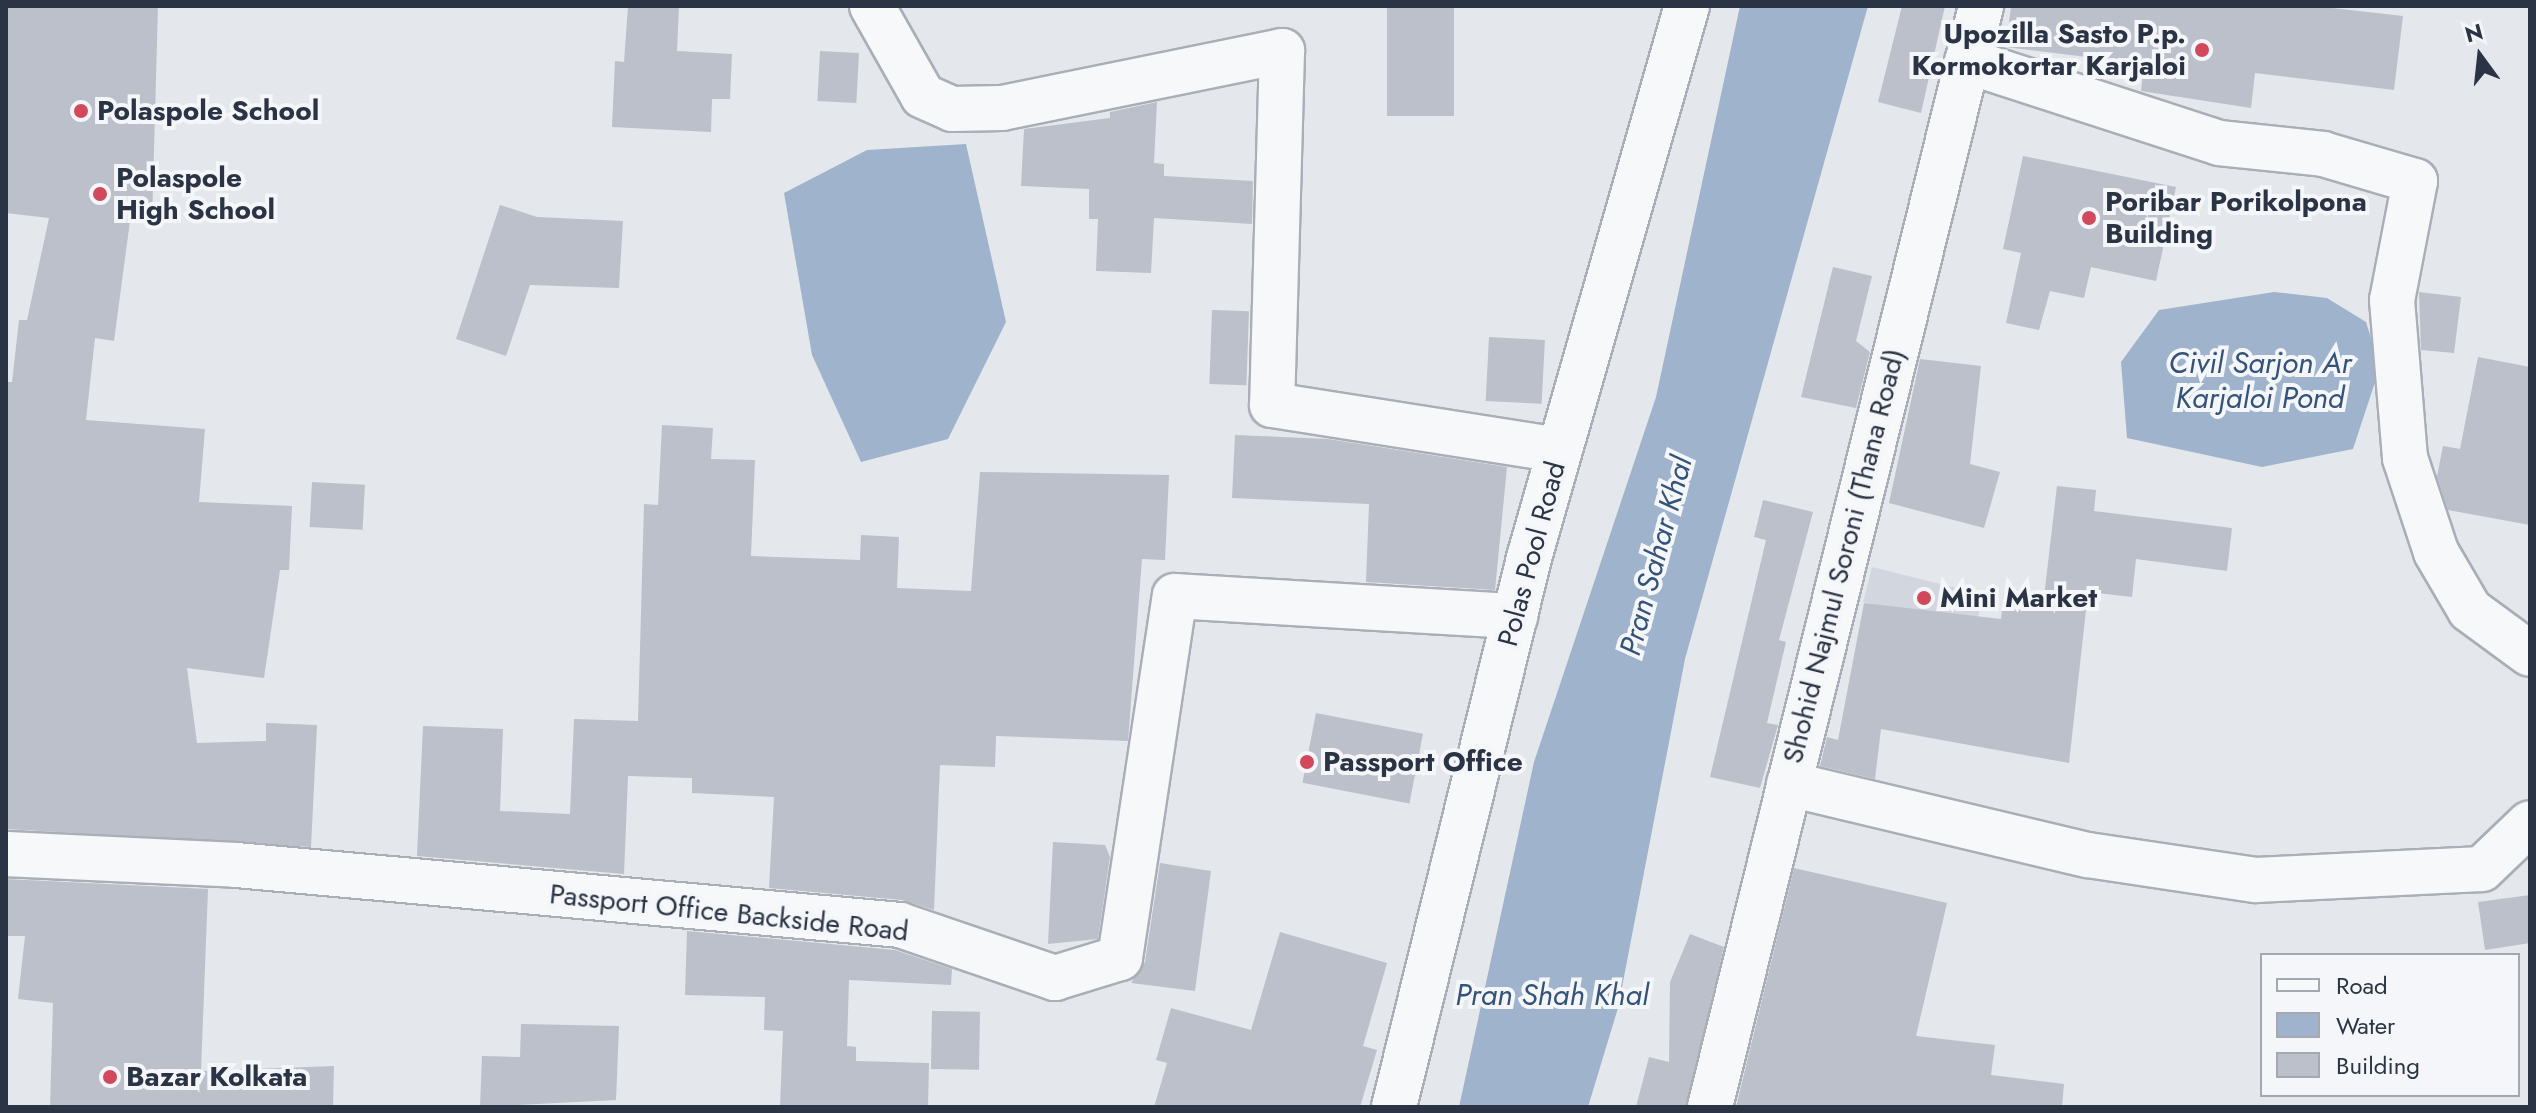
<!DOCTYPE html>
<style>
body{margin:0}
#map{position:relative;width:2536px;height:1113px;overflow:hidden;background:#e4e7ec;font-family:Jost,sans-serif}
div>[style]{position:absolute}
.built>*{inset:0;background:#d2d6de;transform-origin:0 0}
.water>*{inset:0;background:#9fb4cc}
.building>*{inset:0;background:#bbc0ca;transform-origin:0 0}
.roads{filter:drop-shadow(2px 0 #a9aeb7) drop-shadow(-2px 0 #a9aeb7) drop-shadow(0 2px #a9aeb7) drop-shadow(0 -2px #a9aeb7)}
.minor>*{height:44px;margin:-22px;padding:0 22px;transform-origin:22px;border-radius:22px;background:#f7f8fa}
.dots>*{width:22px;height:22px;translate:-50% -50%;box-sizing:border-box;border:4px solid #f4f6f9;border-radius:50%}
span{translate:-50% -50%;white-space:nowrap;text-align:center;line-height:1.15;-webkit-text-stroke:8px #f4f6f9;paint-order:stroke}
.poi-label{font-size:28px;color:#2b3445;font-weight:700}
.right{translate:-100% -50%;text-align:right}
.left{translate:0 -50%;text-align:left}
.street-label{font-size:28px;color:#2b3445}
.water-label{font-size:30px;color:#34527a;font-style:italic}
.frame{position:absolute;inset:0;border:8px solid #2b3445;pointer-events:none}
.legend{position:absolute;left:2260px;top:953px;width:260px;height:144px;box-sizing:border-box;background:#f4f6f9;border:2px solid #a4a8b1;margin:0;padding:10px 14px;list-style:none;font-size:24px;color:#2b3445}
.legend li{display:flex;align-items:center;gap:16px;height:40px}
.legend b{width:40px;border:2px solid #a4a8b1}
.north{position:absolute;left:2440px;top:16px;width:80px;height:80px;-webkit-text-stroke:6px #f4f6f9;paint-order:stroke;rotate:345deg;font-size:22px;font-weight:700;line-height:32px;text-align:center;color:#2b3445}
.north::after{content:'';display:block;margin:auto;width:28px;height:36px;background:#2b3445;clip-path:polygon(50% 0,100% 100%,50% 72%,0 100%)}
</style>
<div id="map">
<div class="built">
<div style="left:1872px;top:567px;width:115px;height:36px;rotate:14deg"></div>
</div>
<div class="water">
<div style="clip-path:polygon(1740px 6px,1868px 6px,1685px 659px,1618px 1008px,1588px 1107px,1459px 1107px,1534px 762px,1656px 397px)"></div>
<div style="clip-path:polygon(966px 144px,1006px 322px,948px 439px,861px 462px,812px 355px,784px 193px,867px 150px)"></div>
<div style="clip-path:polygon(2274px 292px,2327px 298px,2366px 322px,2380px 367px,2353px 449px,2262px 467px,2127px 438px,2121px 362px,2159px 310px)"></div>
</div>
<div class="building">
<div style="clip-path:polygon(6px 6px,158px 6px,152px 221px,130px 221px,114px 341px,95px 338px,86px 420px,205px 429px,199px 502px,292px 506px,289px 570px,280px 570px,264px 678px,187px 668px,197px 743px,266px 741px,266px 723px,317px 725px,311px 847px,6px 829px,6px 382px,12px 382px,19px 320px,27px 320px,49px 218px,6px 213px)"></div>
<div style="clip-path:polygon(628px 6px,679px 6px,677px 51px,732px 54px,730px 99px,712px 99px,711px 132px,612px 127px,615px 61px,624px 62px)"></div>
<div style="left:1387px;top:6px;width:67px;height:110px"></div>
<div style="clip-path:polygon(1902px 6px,1945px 6px,1921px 113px,1878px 102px)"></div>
<div style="clip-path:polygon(2011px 6px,2314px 6px,2403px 16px,2394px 90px,2255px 73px,2251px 108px,2141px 91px,2144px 64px,2006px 47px)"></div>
<div style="left:820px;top:51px;width:39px;height:50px;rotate:3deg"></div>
<div style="clip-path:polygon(1157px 102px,1154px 163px,1164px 164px,1164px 176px,1253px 181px,1252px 224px,1154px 218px,1151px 273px,1096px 271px,1098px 219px,1089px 219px,1089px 189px,1021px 186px,1024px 129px,1110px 118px,1110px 112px)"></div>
<div style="clip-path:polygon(2023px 156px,2176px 187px,2156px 281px,2091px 267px,2084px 298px,2050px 291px,2039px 330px,2006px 323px,2021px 253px,2003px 249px)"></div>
<div style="clip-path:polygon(500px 205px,537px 217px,623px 221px,619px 288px,530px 285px,506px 356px,456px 339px)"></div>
<div style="clip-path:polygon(1833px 267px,1872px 276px,1856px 341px,1870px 352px,1856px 408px,1801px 397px)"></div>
<div style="clip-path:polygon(2419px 292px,2461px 297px,2454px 353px,2421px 350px)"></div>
<div style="left:1212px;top:310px;width:37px;height:74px;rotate:2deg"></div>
<div style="left:1489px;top:337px;width:56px;height:64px;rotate:3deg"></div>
<div style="clip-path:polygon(2478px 357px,2530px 367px,2530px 525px,2448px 510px,2437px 476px,2443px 446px,2460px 449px)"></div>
<div style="clip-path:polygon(1920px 359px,1981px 366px,1970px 464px,2000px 472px,1984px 528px,1889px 503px)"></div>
<div style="clip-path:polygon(662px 425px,713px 428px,711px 459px,755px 460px,751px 556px,860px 560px,861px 535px,899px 537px,897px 588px,971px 591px,980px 472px,1169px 475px,1165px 560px,1142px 559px,1128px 741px,996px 736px,995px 767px,940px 765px,934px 910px,902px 900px,769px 888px,774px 797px,692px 793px,692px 778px,628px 776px,624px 874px,417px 856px,423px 726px,503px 729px,500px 811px,570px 814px,574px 719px,638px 721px,644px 504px,658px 505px)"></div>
<div style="clip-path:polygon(1235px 435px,1328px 439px,1507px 467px,1495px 590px,1366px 582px,1369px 504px,1232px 498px)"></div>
<div style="left:312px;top:482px;width:53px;height:45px;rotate:3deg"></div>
<div style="clip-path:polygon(2057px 486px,2096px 490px,2094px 511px,2232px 528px,2227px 571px,2136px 559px,2132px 597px,2088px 592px,2069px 763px,1881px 729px,1875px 779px,1820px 766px,1827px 737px,1838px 740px,1864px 603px,2001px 619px,2004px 592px,2044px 597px)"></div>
<div style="clip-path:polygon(1763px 500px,1813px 512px,1779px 640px,1786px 642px,1767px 723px,1778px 725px,1760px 788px,1710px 777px,1766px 540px,1754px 537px)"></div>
<div style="left:1316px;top:713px;width:109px;height:71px;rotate:11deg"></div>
<div style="clip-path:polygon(1053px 842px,1105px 845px,1110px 857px,1098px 939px,1048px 944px)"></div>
<div style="clip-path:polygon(1160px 863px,1211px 871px,1195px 991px,1131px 983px,1145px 962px)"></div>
<div style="clip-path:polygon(1794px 868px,1947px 903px,1916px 1036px,1995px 1045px,1991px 1075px,2064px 1084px,2062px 1107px,1736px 1107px)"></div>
<div style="clip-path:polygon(6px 879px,208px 889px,201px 1071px,334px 1066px,333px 1107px,50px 1107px,53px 1003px,18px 999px,25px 936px,6px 936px)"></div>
<div style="clip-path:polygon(2530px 895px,2530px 943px,2485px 950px,2478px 902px)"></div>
<div style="clip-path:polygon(687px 931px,895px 950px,952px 969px,951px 985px,849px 980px,847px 1046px,856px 1047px,856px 1061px,929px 1063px,928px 1107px,780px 1107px,783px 1031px,764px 1030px,765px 997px,685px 995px)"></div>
<div style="clip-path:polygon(1280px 932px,1387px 963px,1363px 1046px,1377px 1050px,1360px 1107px,1154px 1107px,1167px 1063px,1156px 1060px,1171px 1008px,1251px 1030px)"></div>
<div style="clip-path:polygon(1690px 934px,1724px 947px,1686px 1107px,1636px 1107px,1649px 1057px,1669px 1062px,1670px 982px)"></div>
<div style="left:932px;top:1011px;width:48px;height:58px;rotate:1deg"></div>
<div style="clip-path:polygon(521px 1024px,619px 1026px,616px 1100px,480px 1107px,482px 1056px,520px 1057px)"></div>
</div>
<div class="roads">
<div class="minor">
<div style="left:872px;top:6px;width:103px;rotate:60.5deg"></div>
<div style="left:923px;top:96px;width:32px;rotate:24deg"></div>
<div style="left:952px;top:109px;width:50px;rotate:-1.1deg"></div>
<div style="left:1002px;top:108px;width:286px;rotate:-11.5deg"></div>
<div style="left:1282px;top:51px;width:354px;rotate:91.6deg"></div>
<div style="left:1272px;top:405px;width:291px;rotate:8.9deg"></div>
<div style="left:1967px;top:61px;width:265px;rotate:18deg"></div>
<div style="left:2219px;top:143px;width:105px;rotate:6deg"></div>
<div style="left:2323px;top:154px;width:96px;rotate:16.4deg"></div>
<div style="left:2415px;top:181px;width:121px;rotate:100.9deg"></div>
<div style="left:2392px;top:300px;width:159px;rotate:85.3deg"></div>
<div style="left:2405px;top:458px;width:99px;rotate:71.7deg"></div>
<div style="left:2436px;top:552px;width:67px;rotate:59.6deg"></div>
<div style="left:2470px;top:610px;width:74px;rotate:36.3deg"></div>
<div style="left:1789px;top:784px;width:307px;rotate:13.4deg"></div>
<div style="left:2088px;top:855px;width:170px;rotate:8.5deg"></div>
<div style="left:2256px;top:880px;width:226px;rotate:-2.8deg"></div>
<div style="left:2482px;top:869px;width:66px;rotate:-43.8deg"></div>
<div style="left:6px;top:854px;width:230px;rotate:2.7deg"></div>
<div style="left:236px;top:865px;width:667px;rotate:5.16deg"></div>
<div style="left:900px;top:925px;width:164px;rotate:18.9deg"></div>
<div style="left:1055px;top:978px;width:68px;rotate:-17.1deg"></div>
<div style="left:1120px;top:958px;width:366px;rotate:-81.4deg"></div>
<div style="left:1175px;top:596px;width:341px;rotate:3.4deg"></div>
<div style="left:1394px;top:1107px;width:565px;rotate:-76.18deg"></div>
<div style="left:1529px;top:558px;width:574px;rotate:-74.03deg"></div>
<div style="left:1710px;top:1107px;width:1134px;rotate:-76.17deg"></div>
</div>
</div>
<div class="dots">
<div style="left:2202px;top:50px;background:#d1495b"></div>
<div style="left:81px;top:111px;background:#d1495b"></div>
<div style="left:100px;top:194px;background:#d1495b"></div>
<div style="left:2089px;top:218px;background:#d1495b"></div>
<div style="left:1924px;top:598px;background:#d1495b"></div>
<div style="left:1307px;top:762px;background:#d1495b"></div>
<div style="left:110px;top:1077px;background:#d1495b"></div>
</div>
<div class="poi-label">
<span class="right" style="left:2186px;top:50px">Upozilla Sasto P.p.<br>Kormokortar Karjaloi</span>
<span class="left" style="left:97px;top:111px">Polaspole School</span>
<span class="left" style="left:116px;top:194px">Polaspole<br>High School</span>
<span class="left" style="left:2105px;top:218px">Poribar Porikolpona<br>Building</span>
<span class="left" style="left:1940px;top:598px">Mini Market</span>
<span class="left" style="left:1323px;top:762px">Passport Office</span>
<span class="left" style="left:126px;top:1077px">Bazar Kolkata</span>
</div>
<div class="street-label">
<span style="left:1532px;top:554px;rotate:-75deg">Polas Pool Road</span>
<span style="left:1844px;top:556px;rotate:-76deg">Shohid Najmul Soroni (Thana Road)</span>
<span style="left:729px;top:913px;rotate:6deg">Passport Office Backside Road</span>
</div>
<div class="water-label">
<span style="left:2260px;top:380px">Civil Sarjon Ar<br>Karjaloi Pond</span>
<span style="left:1656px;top:556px;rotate:-75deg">Pran Sahar Khal</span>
<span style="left:1552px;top:995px">Pran Shah Khal</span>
</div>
<div class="frame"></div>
<ul class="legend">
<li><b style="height:10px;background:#f7f8fa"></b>Road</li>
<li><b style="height:22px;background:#9fb4cc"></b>Water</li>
<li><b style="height:22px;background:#bbc0ca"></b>Building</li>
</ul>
<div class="north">N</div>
</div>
